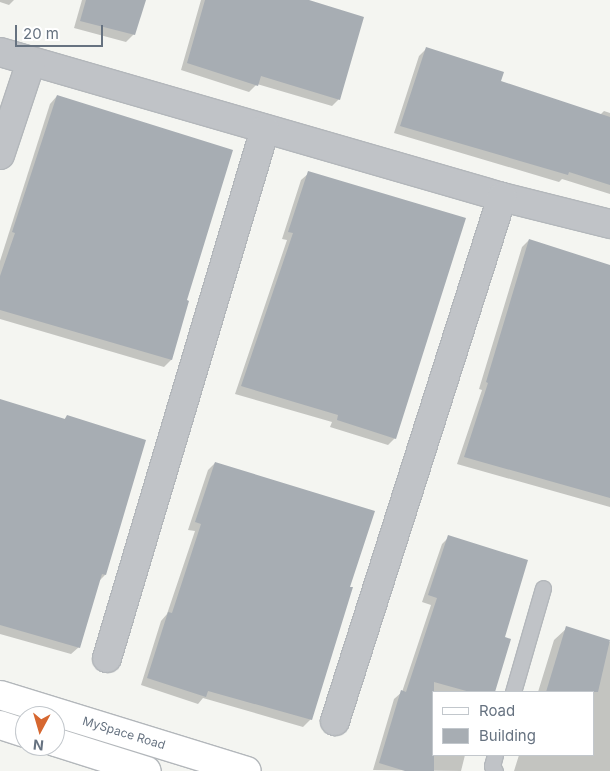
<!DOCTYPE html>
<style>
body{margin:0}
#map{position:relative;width:610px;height:771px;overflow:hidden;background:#f4f5f1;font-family:Inter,sans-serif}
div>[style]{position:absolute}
.shadow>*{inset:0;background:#0003}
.building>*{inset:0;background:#a7adb3}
.roads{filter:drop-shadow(1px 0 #b3b7bb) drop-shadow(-1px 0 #b3b7bb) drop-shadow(0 1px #b3b7bb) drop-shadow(0 -1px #b3b7bb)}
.lane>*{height:15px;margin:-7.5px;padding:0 7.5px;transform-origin:7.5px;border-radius:7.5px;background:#c0c3c7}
.street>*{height:28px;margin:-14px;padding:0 14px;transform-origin:14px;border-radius:14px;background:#c0c3c7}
.secondary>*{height:28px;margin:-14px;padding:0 14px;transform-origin:14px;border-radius:14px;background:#fff}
span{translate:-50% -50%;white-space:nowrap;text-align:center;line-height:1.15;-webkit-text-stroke:5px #fff;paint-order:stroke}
.street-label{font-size:12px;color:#667280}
.legend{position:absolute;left:432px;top:691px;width:162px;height:65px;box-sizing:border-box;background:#fff;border:1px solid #c2c7cc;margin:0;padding:6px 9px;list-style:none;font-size:15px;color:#667280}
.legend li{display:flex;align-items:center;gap:10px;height:25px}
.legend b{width:25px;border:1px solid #c2c7cc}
.north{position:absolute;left:15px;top:706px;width:50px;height:50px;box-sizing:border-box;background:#fff;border:1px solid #c2c7cc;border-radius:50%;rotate:186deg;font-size:14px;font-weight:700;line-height:20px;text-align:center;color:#667280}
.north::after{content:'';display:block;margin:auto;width:18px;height:22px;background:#d66730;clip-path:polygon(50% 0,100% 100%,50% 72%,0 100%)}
.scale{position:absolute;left:15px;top:25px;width:88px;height:22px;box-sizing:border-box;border:2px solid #667280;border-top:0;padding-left:6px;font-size:15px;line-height:18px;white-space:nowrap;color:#667280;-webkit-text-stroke:4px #fff;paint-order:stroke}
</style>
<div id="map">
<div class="shadow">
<div style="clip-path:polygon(0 0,14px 0,9px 5px,0 2px)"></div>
<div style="clip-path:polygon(82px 0,145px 0,134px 34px,126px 42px,74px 28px)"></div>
<div style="clip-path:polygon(201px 0,307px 0,339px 99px,332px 106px,257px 84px,249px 92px,181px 70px)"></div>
<div style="clip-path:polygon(426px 49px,499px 82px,600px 115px,604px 111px,610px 113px,610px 194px,562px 179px,559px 182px,394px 133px,419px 56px)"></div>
<div style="clip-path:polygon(57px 96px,188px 302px,171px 360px,164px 367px,0 319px,0 261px,50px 104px)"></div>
<div style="clip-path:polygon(309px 173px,395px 438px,388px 445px,330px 427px,332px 422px,235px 394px,287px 240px,282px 239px,301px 180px)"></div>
<div style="clip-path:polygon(529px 240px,610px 266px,610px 507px,457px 464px,482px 390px,479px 389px,522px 247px)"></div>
<div style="clip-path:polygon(0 400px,64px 420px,67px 416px,105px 575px,99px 581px,79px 647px,71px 654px,0 634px)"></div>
<div style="clip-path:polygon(215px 463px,348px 587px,311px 719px,303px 727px,203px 698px,198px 704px,141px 685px,161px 621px,167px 614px,195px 531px,188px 530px,208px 470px)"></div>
<div style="clip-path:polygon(449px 537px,503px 638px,510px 640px,494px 692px,434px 692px,434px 755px,465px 755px,461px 771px,373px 770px,394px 699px,402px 692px,431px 605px,422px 602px,442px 544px)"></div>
<div style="clip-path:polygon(567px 628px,610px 642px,610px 771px,514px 771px,519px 755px,594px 755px,594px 692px,538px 692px,554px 640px)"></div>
</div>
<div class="building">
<div style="clip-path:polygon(86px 0,146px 0,135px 35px,80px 21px)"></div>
<div style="clip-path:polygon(205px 0,309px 0,364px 17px,340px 100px,261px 76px,258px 86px,187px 63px)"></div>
<div style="clip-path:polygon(426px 47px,504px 72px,501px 81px,610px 117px,610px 185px,569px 172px,568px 175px,400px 126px)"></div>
<div style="clip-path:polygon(57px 95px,233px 150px,187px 300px,189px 301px,172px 360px,0 310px,0 276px,15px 233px,12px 232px)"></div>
<div style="clip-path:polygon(308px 171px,466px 218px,396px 439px,337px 420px,338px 415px,241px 386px,293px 233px,288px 232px)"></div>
<div style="clip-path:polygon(529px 239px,610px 265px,610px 498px,464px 457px,488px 383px,486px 382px)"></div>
<div style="clip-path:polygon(0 399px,65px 419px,67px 415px,146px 440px,106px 575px,102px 574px,80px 648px,0 625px)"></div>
<div style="clip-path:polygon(215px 462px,375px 511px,350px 587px,353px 587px,312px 720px,208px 691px,206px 697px,147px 678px,168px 612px,172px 613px,201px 524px,195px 522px)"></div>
<div style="clip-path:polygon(448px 535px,528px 560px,505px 637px,511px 639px,495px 692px,470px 692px,434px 682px,434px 771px,405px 771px,379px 763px,401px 690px,406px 692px,437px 598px,428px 595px)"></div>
<div style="clip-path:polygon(566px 626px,610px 640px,598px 692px,546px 692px)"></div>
</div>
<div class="roads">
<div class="lane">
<div style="left:513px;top:692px;width:108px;rotate:-73.9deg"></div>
<div style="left:495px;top:771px;width:6px;rotate:-121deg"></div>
<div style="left:492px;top:766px;width:11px;rotate:-75deg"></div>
</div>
<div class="street">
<div style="left:0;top:52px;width:523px;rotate:16.11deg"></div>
<div style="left:502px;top:197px;width:111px;rotate:14deg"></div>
<div style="left:0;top:155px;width:98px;rotate:-71.6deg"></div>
<div style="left:107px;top:658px;width:552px;rotate:-73.37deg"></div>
<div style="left:335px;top:721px;width:550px;rotate:-72.32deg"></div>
</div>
<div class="secondary">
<div style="left:0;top:695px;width:258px;rotate:17.1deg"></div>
<div style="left:0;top:725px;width:26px;rotate:18deg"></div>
<div style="left:55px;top:742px;width:96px;rotate:17.5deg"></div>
</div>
</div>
<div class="street-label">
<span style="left:124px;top:733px;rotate:17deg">MySpace Road</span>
</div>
<ul class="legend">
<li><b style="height:6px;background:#fff"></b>Road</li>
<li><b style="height:14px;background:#a7adb3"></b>Building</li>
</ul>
<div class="north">N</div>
<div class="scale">20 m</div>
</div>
